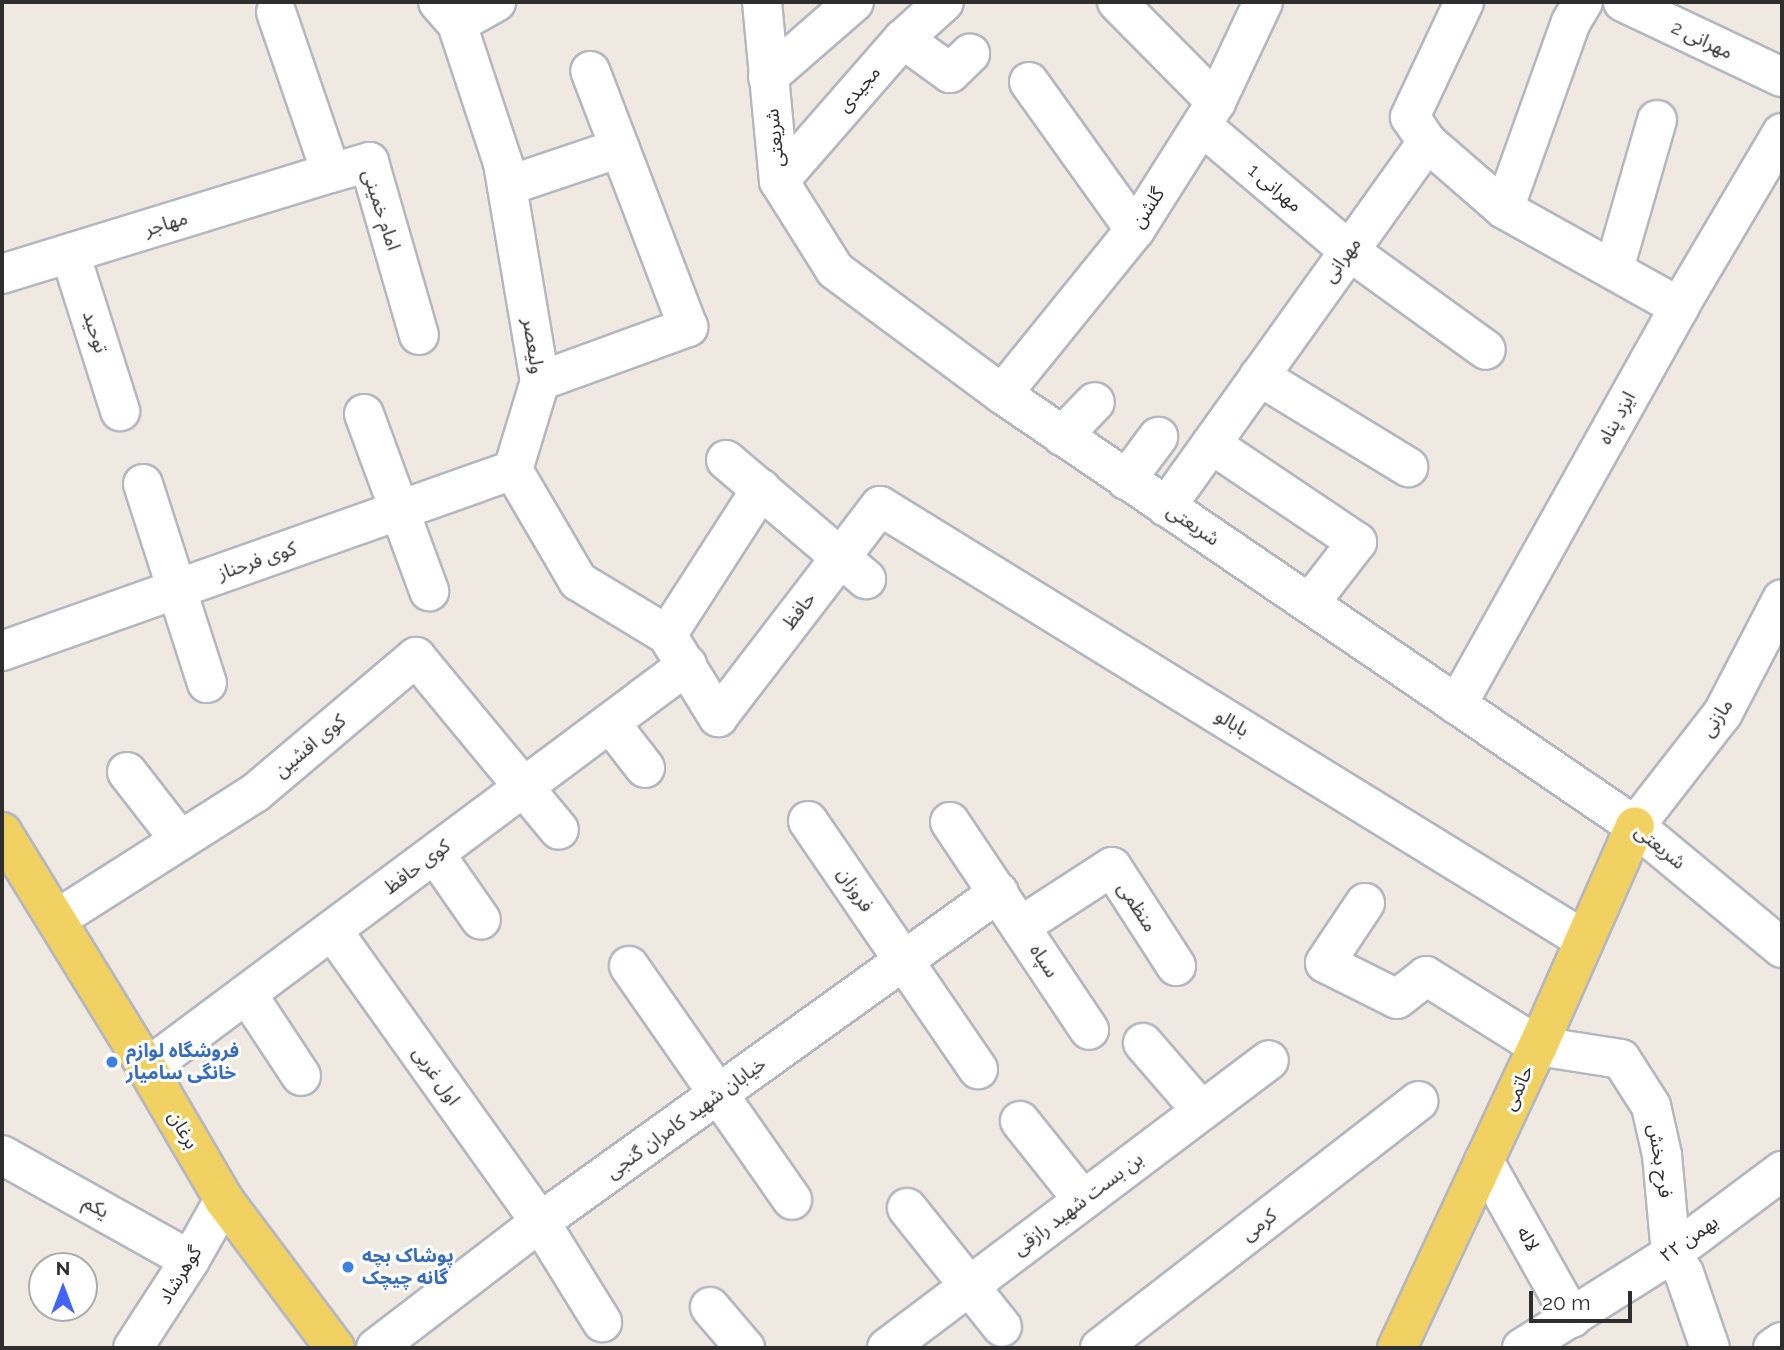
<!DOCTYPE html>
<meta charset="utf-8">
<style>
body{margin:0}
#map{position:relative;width:1784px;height:1350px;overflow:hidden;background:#efe9e1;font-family:Raleway,"Noto Sans Arabic",sans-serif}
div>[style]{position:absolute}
.roads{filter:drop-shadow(2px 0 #b4b7c1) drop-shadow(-2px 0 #b4b7c1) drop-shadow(0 2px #b4b7c1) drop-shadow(0 -2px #b4b7c1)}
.minor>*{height:38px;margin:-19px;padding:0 19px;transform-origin:19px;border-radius:19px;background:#fff}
.major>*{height:38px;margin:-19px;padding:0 19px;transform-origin:19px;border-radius:19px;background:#f2d163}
.dots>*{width:19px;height:19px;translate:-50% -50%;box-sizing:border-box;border:4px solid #fff;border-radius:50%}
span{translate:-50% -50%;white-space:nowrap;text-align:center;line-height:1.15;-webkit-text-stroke:6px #fff;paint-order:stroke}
.street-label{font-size:19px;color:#2e2e2e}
.shop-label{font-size:19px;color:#366cbe;font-weight:700}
.left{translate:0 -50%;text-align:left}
.frame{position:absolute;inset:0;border:4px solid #2e2e2e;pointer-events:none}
.north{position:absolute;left:28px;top:1252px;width:70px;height:70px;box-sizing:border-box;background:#fff;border:2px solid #ababab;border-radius:50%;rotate:0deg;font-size:19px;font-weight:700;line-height:28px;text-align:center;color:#2e2e2e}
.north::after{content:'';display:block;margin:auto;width:24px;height:32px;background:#4264fb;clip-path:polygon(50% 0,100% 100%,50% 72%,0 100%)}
.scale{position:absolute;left:1529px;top:1291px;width:103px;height:32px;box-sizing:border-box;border:4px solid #2e2e2e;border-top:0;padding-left:9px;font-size:21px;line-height:24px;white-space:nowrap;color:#2e2e2e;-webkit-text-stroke:5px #fff;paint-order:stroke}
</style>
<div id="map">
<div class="roads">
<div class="minor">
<div style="left:438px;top:2px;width:29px;rotate:49deg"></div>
<div style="left:457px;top:24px;width:146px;rotate:71.7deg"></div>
<div style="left:503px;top:163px;width:221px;rotate:80.4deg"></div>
<div style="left:540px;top:381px;width:93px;rotate:106.9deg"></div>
<div style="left:513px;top:470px;width:129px;rotate:59.6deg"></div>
<div style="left:578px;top:581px;width:104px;rotate:31.2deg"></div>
<div style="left:667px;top:635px;width:97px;rotate:58.1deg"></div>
<div style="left:718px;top:717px;width:266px;rotate:-52.5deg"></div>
<div style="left:880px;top:506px;width:827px;rotate:31.65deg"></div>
<div style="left:762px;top:2px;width:180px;rotate:84.6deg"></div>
<div style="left:779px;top:181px;width:105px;rotate:57.8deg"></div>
<div style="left:835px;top:270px;width:208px;rotate:36.6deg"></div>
<div style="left:1002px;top:394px;width:766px;rotate:34.31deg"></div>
<div style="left:1635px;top:826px;width:191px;rotate:39.7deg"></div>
<div style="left:1117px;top:2px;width:141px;rotate:45.3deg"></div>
<div style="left:1623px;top:2px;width:176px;rotate:25.3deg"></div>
<div style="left:276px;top:12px;width:170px;rotate:71.1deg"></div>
<div style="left:331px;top:173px;width:40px;rotate:-16deg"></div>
<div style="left:369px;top:162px;width:180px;rotate:73.9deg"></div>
<div style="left:457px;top:24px;width:45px;rotate:-29.4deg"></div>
<div style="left:903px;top:39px;width:58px;rotate:35.9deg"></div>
<div style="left:950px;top:73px;width:28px;rotate:-44deg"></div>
<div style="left:768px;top:77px;width:114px;rotate:-41.1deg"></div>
<div style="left:1029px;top:82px;width:182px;rotate:54.4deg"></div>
<div style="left:1202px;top:126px;width:192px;rotate:40.3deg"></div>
<div style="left:1348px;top:250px;width:170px;rotate:35.9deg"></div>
<div style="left:1427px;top:142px;width:102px;rotate:41deg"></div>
<div style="left:1504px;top:209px;width:201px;rotate:29.2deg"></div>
<div style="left:779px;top:181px;width:189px;rotate:-48.9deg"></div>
<div style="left:903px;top:39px;width:55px;rotate:-42.1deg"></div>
<div style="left:507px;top:186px;width:119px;rotate:-18.6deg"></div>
<div style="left:1504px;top:209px;width:199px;rotate:-70.3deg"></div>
<div style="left:1571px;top:22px;width:23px;rotate:-59deg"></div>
<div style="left:70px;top:253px;width:166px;rotate:72.4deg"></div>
<div style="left:1614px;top:269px;width:155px;rotate:-73.9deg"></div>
<div style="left:2px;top:274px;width:344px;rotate:-17.1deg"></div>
<div style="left:1259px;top:376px;width:175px;rotate:31.4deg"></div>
<div style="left:540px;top:381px;width:158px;rotate:-20deg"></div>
<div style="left:688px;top:327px;width:274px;rotate:-110.9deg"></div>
<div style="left:1002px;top:394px;width:211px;rotate:-51deg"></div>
<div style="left:1135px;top:230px;width:151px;rotate:-57.7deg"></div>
<div style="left:1216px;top:102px;width:110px;rotate:-64.8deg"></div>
<div style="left:364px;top:414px;width:189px;rotate:69.8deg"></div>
<div style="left:1062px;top:436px;width:47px;rotate:-45.9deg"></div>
<div style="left:1211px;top:444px;width:176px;rotate:33.9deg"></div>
<div style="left:1357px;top:542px;width:78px;rotate:127.7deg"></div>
<div style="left:726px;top:460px;width:184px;rotate:40.4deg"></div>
<div style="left:1126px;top:480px;width:54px;rotate:-53.3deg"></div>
<div style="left:143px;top:484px;width:209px;rotate:72.2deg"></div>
<div style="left:1166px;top:507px;width:449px;rotate:-54.4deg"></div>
<div style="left:1427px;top:142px;width:30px;rotate:-124deg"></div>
<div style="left:1410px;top:117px;width:127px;rotate:-64.8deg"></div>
<div style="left:667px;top:635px;width:174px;rotate:-57.2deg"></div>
<div style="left:2px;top:651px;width:542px;rotate:-19.5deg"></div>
<div style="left:1457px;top:705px;width:456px;rotate:-60.8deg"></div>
<div style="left:1679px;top:307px;width:202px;rotate:-59.4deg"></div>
<div style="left:610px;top:723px;width:57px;rotate:52.1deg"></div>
<div style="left:127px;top:772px;width:86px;rotate:52.1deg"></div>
<div style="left:808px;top:821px;width:301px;rotate:55.6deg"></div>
<div style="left:950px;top:822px;width:250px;rotate:56.2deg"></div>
<div style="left:1635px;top:826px;width:143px;rotate:-52.1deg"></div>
<div style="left:1723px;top:713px;width:128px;rotate:-62.6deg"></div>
<div style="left:435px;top:854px;width:80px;rotate:55.1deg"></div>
<div style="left:1365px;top:903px;width:72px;rotate:123.7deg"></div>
<div style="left:1325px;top:963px;width:80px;rotate:26.6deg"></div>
<div style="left:1397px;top:999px;width:37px;rotate:-38deg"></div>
<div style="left:1426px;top:976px;width:132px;rotate:32deg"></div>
<div style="left:1538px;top:1046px;width:84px;rotate:8.9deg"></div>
<div style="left:1621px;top:1059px;width:56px;rotate:57.4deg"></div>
<div style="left:1651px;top:1106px;width:50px;rotate:77.3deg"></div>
<div style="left:1662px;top:1155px;width:99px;rotate:84.8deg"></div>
<div style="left:1671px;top:1254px;width:23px;rotate:56deg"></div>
<div style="left:1684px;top:1273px;width:79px;rotate:70.9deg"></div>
<div style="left:57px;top:919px;width:235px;rotate:-32.5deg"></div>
<div style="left:255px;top:793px;width:211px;rotate:-40.2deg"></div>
<div style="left:416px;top:657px;width:224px;rotate:50.4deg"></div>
<div style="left:1021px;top:926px;width:108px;rotate:-33deg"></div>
<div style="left:1112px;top:867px;width:118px;rotate:57.1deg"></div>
<div style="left:332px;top:930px;width:359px;rotate:54.5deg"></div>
<div style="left:540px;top:1222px;width:118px;rotate:58.2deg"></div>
<div style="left:629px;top:966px;width:285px;rotate:55.1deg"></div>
<div style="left:247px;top:994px;width:98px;rotate:56.6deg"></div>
<div style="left:1143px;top:1043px;width:89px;rotate:49.1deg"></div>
<div style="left:147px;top:1068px;width:674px;rotate:-36.73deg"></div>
<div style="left:1020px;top:1121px;width:101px;rotate:51.4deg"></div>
<div style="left:2px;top:1155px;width:215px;rotate:29.2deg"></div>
<div style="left:1484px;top:1161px;width:180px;rotate:60.7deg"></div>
<div style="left:907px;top:1208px;width:152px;rotate:51.4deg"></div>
<div style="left:710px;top:1307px;width:54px;rotate:49.5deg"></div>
<div style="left:133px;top:1348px;width:105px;rotate:-57.1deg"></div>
<div style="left:190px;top:1260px;width:69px;rotate:-60.5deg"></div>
<div style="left:376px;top:1348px;width:207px;rotate:-37.5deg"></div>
<div style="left:540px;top:1222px;width:565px;rotate:-35.71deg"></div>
<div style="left:887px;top:1348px;width:478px;rotate:-37deg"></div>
<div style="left:1100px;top:1348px;width:403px;rotate:-37.8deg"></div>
<div style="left:1522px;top:1348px;width:176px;rotate:-32.2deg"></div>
<div style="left:1671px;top:1254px;width:139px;rotate:-36.8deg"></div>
<div style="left:1773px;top:1348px;width:11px;rotate:-34deg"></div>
</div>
<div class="major">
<div style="left:2px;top:832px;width:277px;rotate:58.4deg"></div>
<div style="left:147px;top:1068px;width:153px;rotate:59.7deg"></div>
<div style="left:224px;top:1200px;width:185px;rotate:53.1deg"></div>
<div style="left:1397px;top:1348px;width:333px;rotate:-65deg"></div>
<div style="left:1538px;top:1046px;width:240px;rotate:-66.2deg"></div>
</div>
</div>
<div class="dots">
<div style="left:112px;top:1062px;background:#3f7fe0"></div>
<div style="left:348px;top:1267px;background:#3f7fe0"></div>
</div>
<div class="street-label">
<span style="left:1702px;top:40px;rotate:25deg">مهرانی 2</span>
<span style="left:859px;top:89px;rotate:-49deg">مجیدی</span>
<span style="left:775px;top:138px;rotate:-96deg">شریعتی</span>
<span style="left:1275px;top:188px;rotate:40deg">مهرانی 1</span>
<span style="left:1148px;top:208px;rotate:-57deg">گلشن</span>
<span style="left:381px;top:210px;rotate:72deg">امام خمینی</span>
<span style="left:166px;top:224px;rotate:-17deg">مهاجر</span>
<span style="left:1342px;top:260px;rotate:-54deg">مهرانی</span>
<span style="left:95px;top:332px;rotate:72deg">توحید</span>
<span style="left:533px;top:346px;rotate:81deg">ولیعصر</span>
<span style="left:1617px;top:418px;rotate:-61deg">ایزد پناه</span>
<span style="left:1193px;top:525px;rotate:34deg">شریعتی</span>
<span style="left:257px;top:561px;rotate:-19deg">کوی فرحناز</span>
<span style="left:799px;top:611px;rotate:-53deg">حافظ</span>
<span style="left:1717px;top:718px;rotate:-56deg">مازنی</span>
<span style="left:1232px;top:723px;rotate:31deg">بابالو</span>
<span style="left:310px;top:746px;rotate:-40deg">کوی افشین</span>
<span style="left:1660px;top:847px;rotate:39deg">شریعتی</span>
<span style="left:417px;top:867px;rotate:-37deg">کوی حافظ</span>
<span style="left:855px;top:890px;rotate:56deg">فروزان</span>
<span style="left:1137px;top:907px;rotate:57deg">منظمی</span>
<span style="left:1044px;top:961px;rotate:57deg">سپاه</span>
<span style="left:436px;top:1076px;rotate:55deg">اول غربی</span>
<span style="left:1518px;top:1088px;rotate:-65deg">حاتمی</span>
<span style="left:686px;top:1118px;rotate:-36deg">خیابان شهید کامران گنجی</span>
<span style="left:183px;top:1130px;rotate:60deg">برغان</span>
<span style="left:1660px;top:1161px;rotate:81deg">فرح بخش</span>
<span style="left:1078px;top:1204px;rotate:-37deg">بن بست شهید رازقی</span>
<span style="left:96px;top:1207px;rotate:29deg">یکم</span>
<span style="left:1259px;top:1225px;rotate:-38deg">کرمی</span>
<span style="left:1528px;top:1239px;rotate:61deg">لاله</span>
<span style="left:1689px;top:1239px;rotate:-36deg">۲۲ بهمن</span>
<span style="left:180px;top:1275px;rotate:-58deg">گوهرشاد</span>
</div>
<div class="shop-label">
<span class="left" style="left:126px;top:1062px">فروشگاه لوازم<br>خانگی سامیار</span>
<span class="left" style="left:362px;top:1267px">پوشاک بچه<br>گانه چیچک</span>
</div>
<div class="frame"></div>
<div class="north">N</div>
<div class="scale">20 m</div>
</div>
